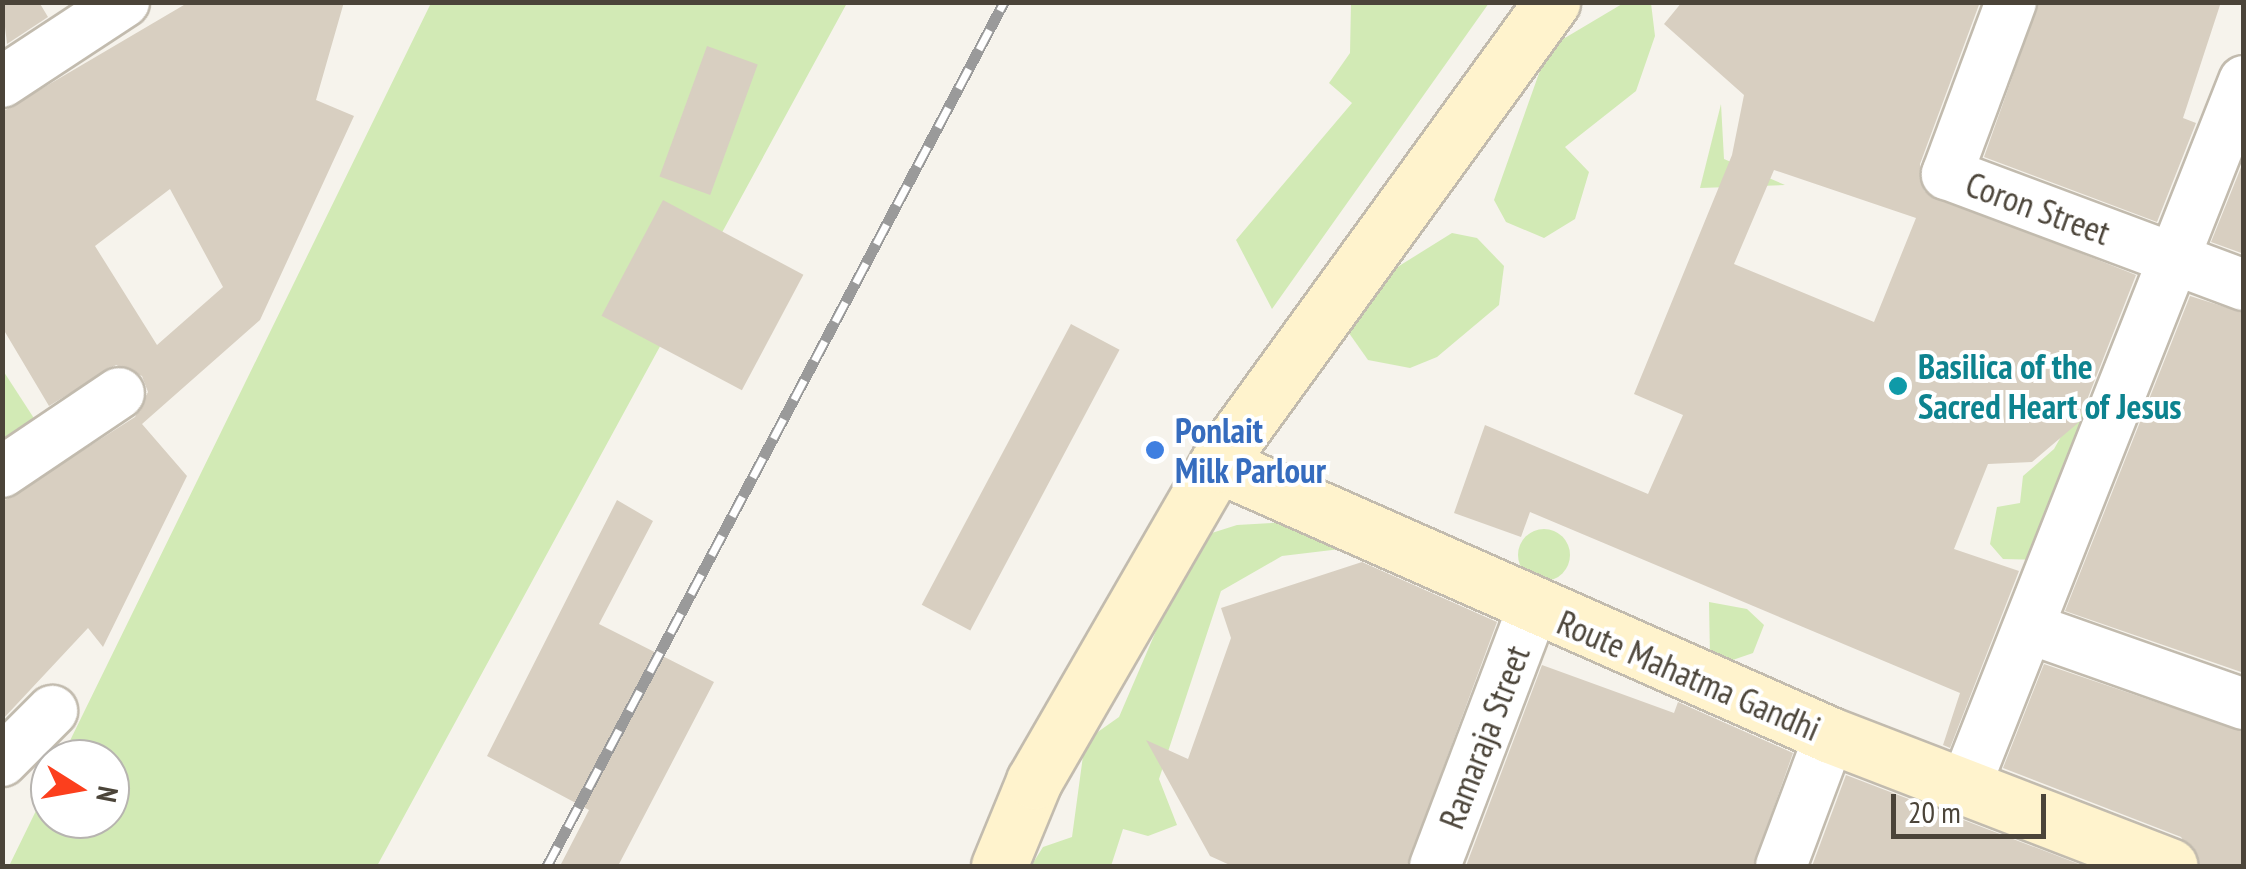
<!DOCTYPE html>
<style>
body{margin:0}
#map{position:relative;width:2246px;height:869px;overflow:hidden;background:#f6f3ec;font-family:"PT Sans Narrow",sans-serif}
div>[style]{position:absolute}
.green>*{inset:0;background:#d2eab5}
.round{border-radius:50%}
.building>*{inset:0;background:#d8cfc1;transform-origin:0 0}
.roads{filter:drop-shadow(2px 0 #c2bbae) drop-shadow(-2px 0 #c2bbae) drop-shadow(0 2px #c2bbae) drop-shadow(0 -2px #c2bbae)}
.street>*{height:50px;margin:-25px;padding:0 25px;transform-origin:25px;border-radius:25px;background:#fff}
.secondary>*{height:55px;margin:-27.5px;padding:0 27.5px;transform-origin:27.5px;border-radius:27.5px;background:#fff3cd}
.rail>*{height:11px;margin-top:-5.5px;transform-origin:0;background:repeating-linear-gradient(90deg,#fff 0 22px,#9a9a9a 0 44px);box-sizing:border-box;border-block:2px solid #9a9a9a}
.dots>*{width:28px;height:28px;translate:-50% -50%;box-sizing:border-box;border:5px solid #fff;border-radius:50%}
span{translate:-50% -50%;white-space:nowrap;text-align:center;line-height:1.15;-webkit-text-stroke:8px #fff;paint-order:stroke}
.street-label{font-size:35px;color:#4b4439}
.culture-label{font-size:35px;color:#0d838f;font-weight:700}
.left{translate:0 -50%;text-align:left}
.shop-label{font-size:35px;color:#366cbe;font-weight:700}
.frame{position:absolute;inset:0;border:5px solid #4b4439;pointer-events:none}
.north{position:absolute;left:30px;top:739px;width:100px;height:100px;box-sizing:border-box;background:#fff;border:2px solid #b7b4b0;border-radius:50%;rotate:101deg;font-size:28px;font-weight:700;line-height:40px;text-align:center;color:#4b4439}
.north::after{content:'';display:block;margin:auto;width:35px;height:45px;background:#fc3f1d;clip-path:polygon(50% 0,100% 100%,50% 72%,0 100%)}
.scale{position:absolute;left:1891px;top:794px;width:155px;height:45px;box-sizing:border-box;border:5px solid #4b4439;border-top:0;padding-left:12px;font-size:30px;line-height:35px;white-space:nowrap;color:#4b4439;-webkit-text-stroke:8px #fff;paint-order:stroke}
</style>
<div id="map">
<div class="green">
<div style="clip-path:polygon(431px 3px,847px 3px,377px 866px,9px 866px,50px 782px,50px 819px,110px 819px,110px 759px,61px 759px)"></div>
<div style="clip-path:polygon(1351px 3px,1489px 3px,1272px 309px,1236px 240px,1352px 103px,1329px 83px,1350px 53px)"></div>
<div style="clip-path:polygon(1651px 3px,1655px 36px,1636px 91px,1565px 147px,1589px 172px,1575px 219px,1544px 238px,1506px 222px,1494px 200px,1548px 48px,1622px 4px)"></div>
<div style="clip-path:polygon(1721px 104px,1724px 159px,1785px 185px,1700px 188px)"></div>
<div style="clip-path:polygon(1452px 233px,1477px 238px,1504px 266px,1499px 305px,1437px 357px,1410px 368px,1368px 360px,1344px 326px,1375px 281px)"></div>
<div style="clip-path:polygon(2px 369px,39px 426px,2px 449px)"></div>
<div style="clip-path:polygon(2084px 396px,2102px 412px,2040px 560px,2003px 559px,1990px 544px,1997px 507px,2020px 503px,2023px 476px,2054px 449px)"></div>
<div style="clip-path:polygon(1323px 520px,1374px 545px,1282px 556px,1221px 591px,1159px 779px,1177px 825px,1148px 836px,1123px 829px,1111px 866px,1031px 866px,1043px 847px,1072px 837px,1085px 741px,1119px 717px,1196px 538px,1237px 525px)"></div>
<div class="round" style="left:1518px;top:529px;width:52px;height:52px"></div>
<div style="clip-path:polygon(1709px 602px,1747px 609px,1764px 625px,1753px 653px,1724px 663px,1710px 657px)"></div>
</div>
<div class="building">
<div style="clip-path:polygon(2px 2px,39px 2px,48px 17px,7px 44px)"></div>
<div style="clip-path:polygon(evenodd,189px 2px,344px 2px,316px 100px,354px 116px,260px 320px,142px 424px,187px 476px,103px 647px,88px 628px,2px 720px,2px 502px,135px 417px,148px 392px,142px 376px,116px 365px,49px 406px,2px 327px,2px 112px,189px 2px,170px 189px,223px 287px,157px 345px,95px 246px,170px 189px)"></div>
<div style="clip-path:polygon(evenodd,1682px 2px,1980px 2px,1920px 164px,1924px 191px,2136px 275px,2078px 423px,2032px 462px,1988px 464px,1954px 549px,2019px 571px,1950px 748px,1943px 745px,1960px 693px,1530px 512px,1521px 537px,1454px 513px,1485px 425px,1648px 494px,1683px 415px,1634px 394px,1732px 155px,1744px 95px,1664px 24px,1682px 2px,1774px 170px,1916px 218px,1874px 322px,1734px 264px,1774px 170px)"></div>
<div style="clip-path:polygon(2039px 2px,2221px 2px,2183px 118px,2196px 123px,2157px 222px,1984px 157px)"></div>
<div style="left:707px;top:46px;width:54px;height:139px;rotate:20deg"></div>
<div style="clip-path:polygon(2244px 160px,2244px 254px,2211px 242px)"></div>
<div style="left:663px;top:200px;width:159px;height:131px;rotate:28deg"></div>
<div style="clip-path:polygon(2190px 296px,2244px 313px,2244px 673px,2065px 611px)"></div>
<div style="left:1071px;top:324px;width:55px;height:318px;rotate:28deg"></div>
<div style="clip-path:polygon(617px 500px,653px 521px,599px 624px,714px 682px,618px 866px,560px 866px,589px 810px,487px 756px)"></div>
<div style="clip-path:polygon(1362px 562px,1497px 622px,1407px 866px,1232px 866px,1210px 856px,1146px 740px,1188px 759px,1231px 638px,1221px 608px)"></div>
<div style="clip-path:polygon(2044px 664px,2244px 732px,2244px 866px,2200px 866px,2181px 837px,2003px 768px)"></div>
<div style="clip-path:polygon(1542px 665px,1674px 713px,1678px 702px,1793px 753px,1753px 866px,1466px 866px)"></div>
<div style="clip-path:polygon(1846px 775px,2084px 866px,1812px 866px)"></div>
</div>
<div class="roads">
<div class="street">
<div style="left:2011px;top:2px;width:184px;rotate:110.4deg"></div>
<div style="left:1947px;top:174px;width:317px;rotate:20.5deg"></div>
<div style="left:2px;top:82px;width:146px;rotate:-33.3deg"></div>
<div style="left:2px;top:472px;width:141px;rotate:-34deg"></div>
<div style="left:2031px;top:629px;width:226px;rotate:19.4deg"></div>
<div style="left:2px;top:761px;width:71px;rotate:-45deg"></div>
<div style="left:1966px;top:784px;width:756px;rotate:-68.42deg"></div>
<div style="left:1435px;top:866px;width:276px;rotate:-69.2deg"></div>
<div style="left:1781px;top:866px;width:140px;rotate:-69.5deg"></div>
</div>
<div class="secondary">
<div style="left:1217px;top:464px;width:670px;rotate:23.85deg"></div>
<div style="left:1830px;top:735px;width:364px;rotate:21.1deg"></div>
<div style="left:999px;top:866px;width:92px;rotate:-67.6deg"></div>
<div style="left:1034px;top:781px;width:366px;rotate:-60deg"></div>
<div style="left:1217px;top:464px;width:571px;rotate:-54.05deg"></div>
</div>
</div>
<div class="rail">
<div style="left:547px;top:866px;width:977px;rotate:-62.12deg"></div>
</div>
<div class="dots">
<div style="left:1898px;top:386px;background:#0f9aa8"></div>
<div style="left:1155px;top:450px;background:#3f7fe0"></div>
</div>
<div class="street-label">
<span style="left:2038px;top:208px;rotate:20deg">Coron Street</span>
<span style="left:1689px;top:675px;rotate:23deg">Route Mahatma Gandhi</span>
<span style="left:1484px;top:737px;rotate:-69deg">Ramaraja Street</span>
</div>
<div class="culture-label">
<span class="left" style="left:1918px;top:386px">Basilica of the<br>Sacred Heart of Jesus</span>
</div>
<div class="shop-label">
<span class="left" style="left:1175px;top:450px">Ponlait<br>Milk Parlour</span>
</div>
<div class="frame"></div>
<div class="north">N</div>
<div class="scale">20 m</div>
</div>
